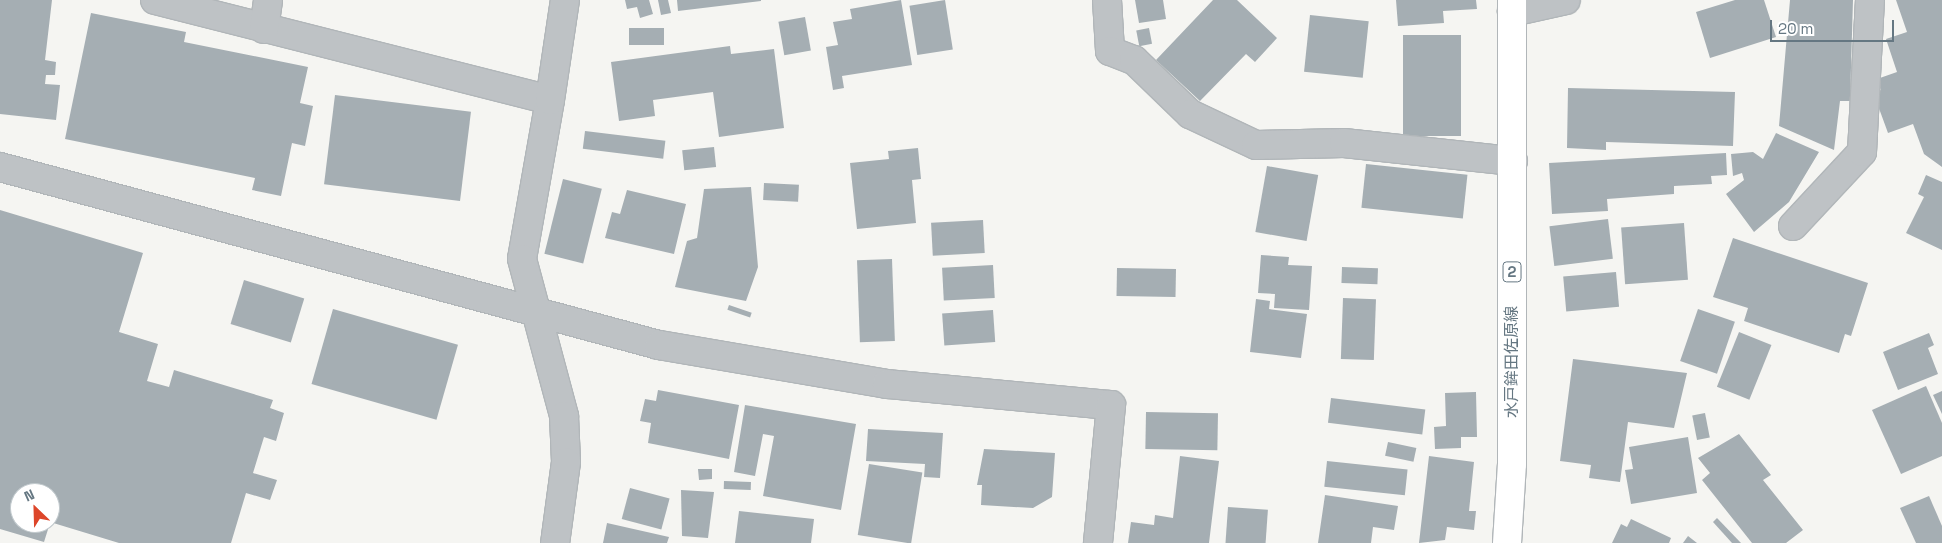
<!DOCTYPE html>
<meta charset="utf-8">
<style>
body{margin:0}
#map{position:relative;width:1942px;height:543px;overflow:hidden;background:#f5f5f2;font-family:"Space Grotesk","Noto Sans JP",sans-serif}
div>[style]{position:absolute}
.building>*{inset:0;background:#a5aeb3;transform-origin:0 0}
.roads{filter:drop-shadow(1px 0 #b1b6b9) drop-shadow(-1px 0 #b1b6b9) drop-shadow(0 1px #b1b6b9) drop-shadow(0 -1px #b1b6b9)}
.minor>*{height:28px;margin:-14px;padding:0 14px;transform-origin:14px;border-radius:14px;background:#bec2c5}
.major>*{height:28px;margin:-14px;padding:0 14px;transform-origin:14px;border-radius:14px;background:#fff}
span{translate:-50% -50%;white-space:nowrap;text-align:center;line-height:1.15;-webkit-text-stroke:5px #fff;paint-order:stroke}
.shield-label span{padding:1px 4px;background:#fff;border:1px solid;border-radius:4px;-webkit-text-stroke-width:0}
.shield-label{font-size:15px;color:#657782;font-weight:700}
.street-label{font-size:16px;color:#657782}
.north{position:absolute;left:10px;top:483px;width:50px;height:50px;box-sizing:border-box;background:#fff;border:1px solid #c1c9cd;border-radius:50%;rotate:336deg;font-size:14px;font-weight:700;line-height:20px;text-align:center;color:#657782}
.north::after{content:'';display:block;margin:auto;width:18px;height:22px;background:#dd462a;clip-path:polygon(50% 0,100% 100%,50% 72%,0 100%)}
.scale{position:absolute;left:1770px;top:20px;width:124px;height:22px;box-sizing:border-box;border:2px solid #657782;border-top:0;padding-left:6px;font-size:15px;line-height:18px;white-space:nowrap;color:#657782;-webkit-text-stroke:4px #fff;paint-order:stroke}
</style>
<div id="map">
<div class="building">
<div style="clip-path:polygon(0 0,52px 0,45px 60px,56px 62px,55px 75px,46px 75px,45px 84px,60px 85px,56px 120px,0 114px)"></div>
<div style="clip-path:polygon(625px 0,649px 0,653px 14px,640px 18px,637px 7px,627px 9px)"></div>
<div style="clip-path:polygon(658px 0,668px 0,671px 13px,661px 15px)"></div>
<div style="clip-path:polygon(677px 0,761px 0,761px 1px,678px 11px)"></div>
<div style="clip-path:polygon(901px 0,912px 65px,842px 76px,844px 88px,833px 90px,826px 47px,838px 45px,833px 22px,852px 19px,850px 9px)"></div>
<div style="left:945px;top:0;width:50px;height:36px;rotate:81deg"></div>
<div style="clip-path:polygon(1135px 0,1163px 0,1166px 19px,1139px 23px)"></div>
<div style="clip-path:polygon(1213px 0,1237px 0,1277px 38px,1255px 62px,1246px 54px,1200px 101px,1156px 60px)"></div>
<div style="clip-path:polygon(1396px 0,1476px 0,1477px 9px,1443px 11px,1444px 23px,1398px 26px)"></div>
<div style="clip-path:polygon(1735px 0,1764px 0,1776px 37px,1710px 58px,1696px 12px)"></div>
<div style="clip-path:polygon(1790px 0,1853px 0,1850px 101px,1840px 101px,1834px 150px,1779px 126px)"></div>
<div style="clip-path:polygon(1896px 0,1942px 0,1942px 167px,1924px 154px,1913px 124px,1888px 133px,1873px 92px,1881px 90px,1877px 79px,1897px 72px,1886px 39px,1907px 32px)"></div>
<div style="clip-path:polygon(91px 13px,186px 32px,184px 42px,308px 67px,300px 103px,313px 106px,305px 146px,292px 143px,281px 196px,252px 190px,255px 178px,65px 139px)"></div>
<div style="left:1310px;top:15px;width:59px;height:57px;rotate:6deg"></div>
<div style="left:805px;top:17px;width:34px;height:27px;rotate:80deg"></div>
<div style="left:629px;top:28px;width:35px;height:17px"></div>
<div style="left:1149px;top:28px;width:16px;height:13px;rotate:79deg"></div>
<div style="left:1403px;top:35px;width:58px;height:101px"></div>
<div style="clip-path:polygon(730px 46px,731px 54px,774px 49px,784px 128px,719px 137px,713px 92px,653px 100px,655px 116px,619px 121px,611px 62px)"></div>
<div style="clip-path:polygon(1568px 88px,1735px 92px,1733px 146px,1606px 142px,1606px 150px,1567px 148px)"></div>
<div style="left:335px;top:95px;width:137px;height:90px;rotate:7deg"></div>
<div style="left:585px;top:131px;width:81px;height:18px;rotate:7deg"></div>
<div style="clip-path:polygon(1776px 133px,1819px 152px,1789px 202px,1754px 232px,1726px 194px,1744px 180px,1742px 173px,1733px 176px,1731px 154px,1753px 152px,1763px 159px)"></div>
<div style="left:714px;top:147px;width:20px;height:32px;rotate:84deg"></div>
<div style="clip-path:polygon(918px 148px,921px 179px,912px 180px,916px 223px,857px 229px,850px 163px,889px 159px,888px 151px)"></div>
<div style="clip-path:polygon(1726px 153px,1727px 175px,1711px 176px,1712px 184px,1674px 186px,1674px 194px,1607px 199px,1608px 211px,1552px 214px,1549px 163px)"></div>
<div style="left:1366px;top:164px;width:102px;height:44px;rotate:6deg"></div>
<div style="left:1267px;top:166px;width:52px;height:67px;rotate:10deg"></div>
<div style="clip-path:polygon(1926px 175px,1942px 182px,1942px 250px,1906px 233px,1924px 197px,1918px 194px)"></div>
<div style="left:563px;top:179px;width:40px;height:77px;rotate:14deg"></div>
<div style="left:764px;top:183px;width:35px;height:17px;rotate:3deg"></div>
<div style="clip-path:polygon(751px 187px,758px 267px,746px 301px,675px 287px,687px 241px,697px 238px,704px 189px)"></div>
<div style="clip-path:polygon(627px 190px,686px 204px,674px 254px,605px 238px,612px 212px,620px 214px)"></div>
<div style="clip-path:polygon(0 210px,143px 253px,119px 332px,158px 344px,147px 381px,169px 387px,174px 370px,273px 400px,270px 408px,284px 413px,276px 441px,264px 437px,253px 473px,277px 480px,270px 500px,246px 493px,231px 543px,119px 543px,50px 522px,50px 493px,20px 493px,20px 523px,50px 523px,44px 542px,0 529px)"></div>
<div style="left:1608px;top:219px;width:40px;height:59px;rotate:83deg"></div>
<div style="left:983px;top:220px;width:33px;height:52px;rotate:87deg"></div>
<div style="left:1684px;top:223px;width:57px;height:63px;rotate:86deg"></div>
<div style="clip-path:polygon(1733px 238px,1868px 283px,1851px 336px,1845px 334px,1839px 353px,1744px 321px,1748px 308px,1713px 297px)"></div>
<div style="clip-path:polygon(1261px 255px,1289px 257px,1288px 265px,1312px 266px,1309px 310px,1274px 308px,1275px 294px,1258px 293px)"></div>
<div style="left:892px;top:259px;width:82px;height:35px;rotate:88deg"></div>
<div style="left:993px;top:265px;width:33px;height:51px;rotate:87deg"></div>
<div style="left:1342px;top:267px;width:36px;height:16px;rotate:2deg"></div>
<div style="left:1117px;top:268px;width:59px;height:28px;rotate:1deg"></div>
<div style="left:1616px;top:272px;width:35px;height:53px;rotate:85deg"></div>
<div style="left:244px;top:280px;width:63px;height:46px;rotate:17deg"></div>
<div style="left:1343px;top:298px;width:33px;height:61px;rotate:2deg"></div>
<div style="clip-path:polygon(1256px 299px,1270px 301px,1269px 309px,1307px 314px,1301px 358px,1250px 352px)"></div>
<div style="left:729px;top:305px;width:24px;height:5px;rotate:19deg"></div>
<div style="left:333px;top:309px;width:130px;height:78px;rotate:16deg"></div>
<div style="left:1698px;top:309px;width:39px;height:55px;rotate:19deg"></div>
<div style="left:993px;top:310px;width:32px;height:51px;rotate:86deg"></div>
<div style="left:1739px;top:332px;width:35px;height:59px;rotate:22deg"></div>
<div style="clip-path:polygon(1929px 333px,1934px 345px,1928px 348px,1938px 374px,1898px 390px,1883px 352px)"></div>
<div style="clip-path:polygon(1573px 359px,1687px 373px,1674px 428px,1628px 422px,1620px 482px,1589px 478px,1591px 465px,1560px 461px)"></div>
<div style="clip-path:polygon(1926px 386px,1942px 423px,1942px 456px,1901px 474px,1872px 410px)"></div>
<div style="clip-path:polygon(658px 390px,739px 405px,729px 459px,648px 443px,651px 423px,640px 421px,645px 399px,656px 401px)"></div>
<div style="clip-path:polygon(1942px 391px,1942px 414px,1933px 395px)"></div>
<div style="clip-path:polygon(1476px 392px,1477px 437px,1461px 437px,1461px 448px,1435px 449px,1434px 427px,1446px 426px,1445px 393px)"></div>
<div style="left:1331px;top:398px;width:95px;height:25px;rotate:7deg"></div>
<div style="clip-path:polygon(745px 405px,856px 424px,841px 510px,763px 496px,774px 436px,763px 434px,755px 476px,734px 472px)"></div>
<div style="left:1146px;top:412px;width:72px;height:37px;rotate:1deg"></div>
<div style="left:1705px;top:413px;width:25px;height:13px;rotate:79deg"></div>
<div style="clip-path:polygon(868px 429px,943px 433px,940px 478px,924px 477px,925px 464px,866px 461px)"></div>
<div style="clip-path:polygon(1739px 434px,1771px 475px,1763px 480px,1803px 530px,1786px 543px,1752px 543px,1702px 480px,1710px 473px,1698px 458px)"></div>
<div style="clip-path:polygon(1688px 437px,1697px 493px,1631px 504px,1625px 470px,1633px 469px,1629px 447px)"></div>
<div style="left:1388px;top:442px;width:29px;height:14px;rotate:12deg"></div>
<div style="clip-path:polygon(984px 449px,1055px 453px,1052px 497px,1033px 508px,981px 505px,982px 485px,977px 485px)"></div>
<div style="clip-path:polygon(1180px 456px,1219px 461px,1209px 543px,1128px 543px,1131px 522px,1154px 525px,1155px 515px,1173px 518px)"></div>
<div style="clip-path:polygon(1429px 456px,1474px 462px,1469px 511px,1476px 511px,1474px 530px,1447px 527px,1445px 540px,1419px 543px)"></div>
<div style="left:1327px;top:461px;width:81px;height:26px;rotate:6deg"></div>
<div style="left:869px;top:464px;width:54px;height:72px;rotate:9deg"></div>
<div style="clip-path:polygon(698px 469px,712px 469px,712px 479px,699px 480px)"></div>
<div style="left:724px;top:481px;width:27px;height:8px;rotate:2deg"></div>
<div style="left:630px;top:488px;width:41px;height:32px;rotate:15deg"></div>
<div style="clip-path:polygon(681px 490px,714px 492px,708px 538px,682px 536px)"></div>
<div style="clip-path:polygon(1325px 495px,1398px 506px,1394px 530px,1373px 527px,1371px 543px,1318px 543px)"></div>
<div style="clip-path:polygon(1929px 496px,1942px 526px,1942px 543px,1916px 543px,1900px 508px)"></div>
<div style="left:1228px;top:507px;width:40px;height:36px;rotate:4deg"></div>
<div style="clip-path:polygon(739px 511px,814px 519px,811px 543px,735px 543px)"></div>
<div style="clip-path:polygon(1717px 518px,1741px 543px,1732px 543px,1713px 522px)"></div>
<div style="clip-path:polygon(1631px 519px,1671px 538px,1669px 543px,1612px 543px,1621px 524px,1627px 527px)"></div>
<div style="clip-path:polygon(607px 523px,669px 537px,667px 543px,603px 543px)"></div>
<div style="clip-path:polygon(1688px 536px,1697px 543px,1683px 543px)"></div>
</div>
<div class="roads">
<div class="minor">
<div style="left:155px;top:0;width:407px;rotate:14.2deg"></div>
<div style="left:550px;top:100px;width:161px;rotate:100deg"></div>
<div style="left:522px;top:259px;width:163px;rotate:75deg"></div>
<div style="left:564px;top:416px;width:46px;rotate:87.5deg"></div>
<div style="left:566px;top:462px;width:82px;rotate:97.7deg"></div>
<div style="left:1107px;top:0;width:51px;rotate:86.6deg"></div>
<div style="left:1110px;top:51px;width:26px;rotate:21deg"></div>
<div style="left:1134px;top:60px;width:78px;rotate:44deg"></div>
<div style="left:1190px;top:114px;width:73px;rotate:25.2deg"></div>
<div style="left:1256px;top:145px;width:88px;rotate:-1.3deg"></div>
<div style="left:1344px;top:143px;width:170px;rotate:6.1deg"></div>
<div style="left:1512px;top:12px;width:55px;rotate:-12.5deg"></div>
<div style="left:264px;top:29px;width:29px;rotate:-82deg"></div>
<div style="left:550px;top:100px;width:101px;rotate:-81.5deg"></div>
<div style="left:0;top:167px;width:683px;rotate:15.12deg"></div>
<div style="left:659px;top:345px;width:231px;rotate:9.7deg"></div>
<div style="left:887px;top:384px;width:225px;rotate:5.4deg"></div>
<div style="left:1111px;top:405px;width:139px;rotate:95.4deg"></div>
<div style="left:1793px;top:226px;width:101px;rotate:-47deg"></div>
<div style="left:1862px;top:152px;width:152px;rotate:-87deg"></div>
</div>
<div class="major">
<div style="left:1507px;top:543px;width:79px;rotate:-86.4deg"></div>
<div style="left:1512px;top:464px;width:464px;rotate:-90deg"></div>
</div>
</div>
<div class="shield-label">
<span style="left:1512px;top:272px">2</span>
</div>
<div class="street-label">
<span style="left:1512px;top:362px;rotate:-90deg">水戸鉾田佐原線</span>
</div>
<div class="north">N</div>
<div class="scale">20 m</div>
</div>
